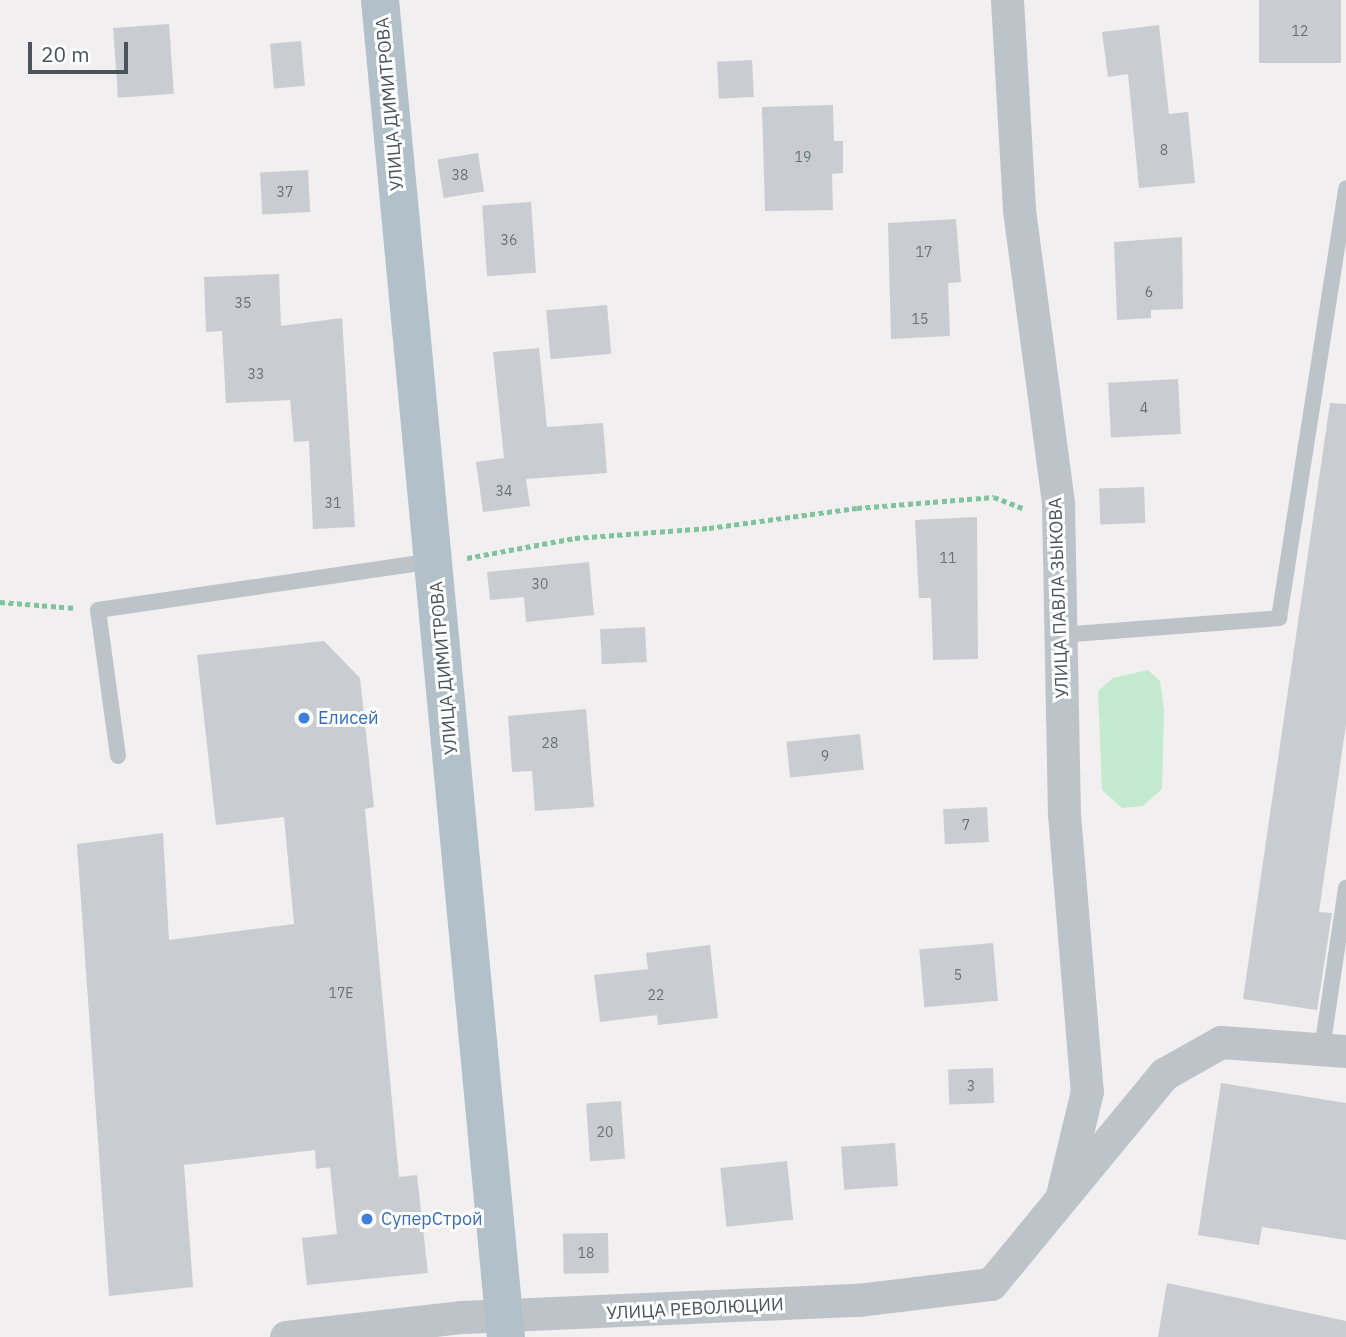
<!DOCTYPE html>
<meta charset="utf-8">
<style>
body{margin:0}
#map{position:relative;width:1346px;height:1337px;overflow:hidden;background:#f1efef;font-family:"IBM Plex Sans",sans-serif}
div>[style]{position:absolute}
.green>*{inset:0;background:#c3eacf}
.building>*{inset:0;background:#c9cdd1;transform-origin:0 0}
.path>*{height:4.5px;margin-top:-2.25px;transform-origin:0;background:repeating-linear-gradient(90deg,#7fc49c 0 5px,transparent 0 8.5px)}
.lane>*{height:16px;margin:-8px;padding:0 8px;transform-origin:8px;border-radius:8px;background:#bcc4ca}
.street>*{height:33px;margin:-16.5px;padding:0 16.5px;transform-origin:16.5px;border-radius:16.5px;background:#bcc4ca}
.primary>*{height:38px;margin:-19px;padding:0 19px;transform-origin:19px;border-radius:19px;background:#b2c0ca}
.dots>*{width:19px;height:19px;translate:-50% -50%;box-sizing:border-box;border:4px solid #fff;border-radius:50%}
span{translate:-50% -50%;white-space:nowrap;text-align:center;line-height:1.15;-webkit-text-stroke:6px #fff;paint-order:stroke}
.number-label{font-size:14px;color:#697278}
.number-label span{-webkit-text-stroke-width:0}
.street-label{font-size:18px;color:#49545a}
.shop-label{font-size:18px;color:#366cbe}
.left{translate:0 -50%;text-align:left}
.scale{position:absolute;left:28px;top:42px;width:100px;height:32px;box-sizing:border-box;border:4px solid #49545a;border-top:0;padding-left:9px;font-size:21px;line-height:24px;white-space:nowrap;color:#49545a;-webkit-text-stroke:5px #fff;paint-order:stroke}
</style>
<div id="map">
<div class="green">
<div style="clip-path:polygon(1148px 670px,1160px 681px,1164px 711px,1162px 789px,1143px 806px,1122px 808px,1102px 790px,1098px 691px,1113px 678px)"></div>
</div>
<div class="building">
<div style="left:1259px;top:0;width:82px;height:63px"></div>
<div style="left:169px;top:24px;width:70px;height:56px;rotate:86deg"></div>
<div style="clip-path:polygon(1159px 25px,1169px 114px,1188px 112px,1195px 183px,1139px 188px,1128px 74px,1108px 77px,1102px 32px)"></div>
<div style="left:301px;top:41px;width:45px;height:31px;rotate:85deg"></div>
<div style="left:752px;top:60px;width:37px;height:35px;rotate:87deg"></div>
<div style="clip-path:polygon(833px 105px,834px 141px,843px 141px,843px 173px,832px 174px,833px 210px,765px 211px,762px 107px)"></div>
<div style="left:478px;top:153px;width:39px;height:41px;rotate:81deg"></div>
<div style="left:308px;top:170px;width:42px;height:48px;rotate:87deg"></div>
<div style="left:531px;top:202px;width:71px;height:49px;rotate:86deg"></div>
<div style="clip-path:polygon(956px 219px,961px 282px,948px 283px,950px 336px,891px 339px,888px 223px)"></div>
<div style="clip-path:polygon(1182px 237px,1183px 309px,1151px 310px,1151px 318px,1117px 320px,1114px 242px)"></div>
<div style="clip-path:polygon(279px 274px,281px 326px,342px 318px,355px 527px,313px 529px,309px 441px,294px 442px,290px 400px,226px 403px,222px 331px,206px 332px,204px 277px)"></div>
<div style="left:607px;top:305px;width:49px;height:61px;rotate:85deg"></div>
<div style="clip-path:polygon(539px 348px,547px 427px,603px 423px,607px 473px,526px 479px,530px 506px,483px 512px,476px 462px,504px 458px,493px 352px)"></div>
<div style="left:1178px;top:379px;width:55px;height:70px;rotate:87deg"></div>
<div style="clip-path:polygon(1330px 403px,1346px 404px,1346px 724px,1319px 912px,1332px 913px,1317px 1010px,1243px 999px)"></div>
<div style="left:1144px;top:487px;width:36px;height:45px;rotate:88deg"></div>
<div style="clip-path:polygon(977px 517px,978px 659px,933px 660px,931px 598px,919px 598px,915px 520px)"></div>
<div style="clip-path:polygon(589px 562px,594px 615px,526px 622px,524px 597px,490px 600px,487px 572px)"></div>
<div style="left:645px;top:627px;width:35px;height:45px;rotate:87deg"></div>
<div style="clip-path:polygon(324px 641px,360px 678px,374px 807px,365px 809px,399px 1177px,417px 1175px,428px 1273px,307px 1285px,302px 1238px,337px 1234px,330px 1167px,316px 1169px,315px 1150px,184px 1165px,193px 1287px,109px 1296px,77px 844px,163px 833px,169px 940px,294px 924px,284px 817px,216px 825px,197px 655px)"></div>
<div style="clip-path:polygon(586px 709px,594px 807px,535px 811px,532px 771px,512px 772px,508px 716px)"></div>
<div style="left:860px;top:734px;width:36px;height:74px;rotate:84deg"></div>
<div style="left:987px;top:807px;width:35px;height:44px;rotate:87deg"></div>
<div style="left:993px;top:943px;width:58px;height:74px;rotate:85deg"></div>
<div style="clip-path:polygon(710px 945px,718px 1018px,658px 1025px,657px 1015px,600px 1022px,594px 975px,648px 969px,646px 953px)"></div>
<div style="left:993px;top:1068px;width:35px;height:45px;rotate:88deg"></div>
<div style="clip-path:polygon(1221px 1083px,1346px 1103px,1346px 1240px,1262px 1227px,1259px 1245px,1198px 1235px)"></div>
<div style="left:621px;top:1101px;width:58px;height:35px;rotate:86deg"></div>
<div style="left:895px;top:1143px;width:43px;height:54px;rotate:86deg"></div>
<div style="left:787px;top:1161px;width:59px;height:67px;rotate:84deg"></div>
<div style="left:608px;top:1233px;width:40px;height:45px;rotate:89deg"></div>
<div style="clip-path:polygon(1167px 1283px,1346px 1321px,1346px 1337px,1158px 1337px)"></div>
</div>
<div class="path">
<div style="left:467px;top:558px;width:110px;rotate:-10.5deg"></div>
<div style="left:575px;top:538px;width:134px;rotate:-4.3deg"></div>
<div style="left:709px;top:528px;width:149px;rotate:-7.7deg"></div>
<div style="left:857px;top:508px;width:137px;rotate:-4.6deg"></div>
<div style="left:994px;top:497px;width:33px;rotate:21deg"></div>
<div style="left:0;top:602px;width:76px;rotate:4.5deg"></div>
</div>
<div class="lane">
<div style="left:1060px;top:635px;width:220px;rotate:-4.4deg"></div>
<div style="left:1279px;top:618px;width:435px;rotate:-81.1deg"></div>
<div style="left:118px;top:756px;width:147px;rotate:-97.8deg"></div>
<div style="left:98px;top:610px;width:341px;rotate:-8.3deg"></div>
<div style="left:1322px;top:1049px;width:163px;rotate:-81.5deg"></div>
</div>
<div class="street">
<div style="left:1007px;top:0;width:210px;rotate:86.7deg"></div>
<div style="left:1019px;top:210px;width:297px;rotate:82.4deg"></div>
<div style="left:1058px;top:504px;width:310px;rotate:88.9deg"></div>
<div style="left:1064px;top:814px;width:278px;rotate:85.3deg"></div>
<div style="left:1087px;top:1091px;width:107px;rotate:103.5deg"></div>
<div style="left:286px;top:1337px;width:177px;rotate:-6.5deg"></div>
<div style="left:462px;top:1317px;width:396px;rotate:-2.5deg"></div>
<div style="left:858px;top:1300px;width:134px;rotate:-6.9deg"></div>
<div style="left:991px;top:1284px;width:272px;rotate:-50.5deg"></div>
<div style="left:1164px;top:1074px;width:65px;rotate:-29.3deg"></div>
<div style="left:1221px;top:1042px;width:125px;rotate:4.1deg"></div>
</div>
<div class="primary">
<div style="left:380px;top:0;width:1343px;rotate:84.62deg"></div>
</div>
<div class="dots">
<div style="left:304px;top:718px;background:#3f7fe0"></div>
<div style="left:367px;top:1219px;background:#3f7fe0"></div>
</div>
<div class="number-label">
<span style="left:1300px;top:31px">12</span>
<span style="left:1164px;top:150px">8</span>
<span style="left:803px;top:157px">19</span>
<span style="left:460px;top:175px">38</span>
<span style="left:285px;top:192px">37</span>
<span style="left:509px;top:240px">36</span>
<span style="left:924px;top:252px">17</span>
<span style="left:1149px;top:292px">6</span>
<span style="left:243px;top:303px">35</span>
<span style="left:920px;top:319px">15</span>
<span style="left:256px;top:374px">33</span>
<span style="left:1144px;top:408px">4</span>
<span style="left:504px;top:491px">34</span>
<span style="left:333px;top:503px">31</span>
<span style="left:948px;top:558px">11</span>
<span style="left:540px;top:584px">30</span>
<span style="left:550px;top:743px">28</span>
<span style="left:825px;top:756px">9</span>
<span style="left:966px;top:825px">7</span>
<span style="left:958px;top:975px">5</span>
<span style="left:341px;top:993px">17Е</span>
<span style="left:656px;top:995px">22</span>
<span style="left:971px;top:1086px">3</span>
<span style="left:605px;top:1132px">20</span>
<span style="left:586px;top:1253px">18</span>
</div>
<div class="street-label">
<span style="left:390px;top:104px;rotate:-95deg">УЛИЦА ДИМИТРОВА</span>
<span style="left:1059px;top:598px;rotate:-92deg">УЛИЦА ПАВЛА ЗЫКОВА</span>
<span style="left:444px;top:668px;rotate:-95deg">УЛИЦА ДИМИТРОВА</span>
<span style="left:695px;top:1309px;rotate:-3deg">УЛИЦА РЕВОЛЮЦИИ</span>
</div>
<div class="shop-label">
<span class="left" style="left:318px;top:718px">Елисей</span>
<span class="left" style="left:381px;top:1219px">СуперСтрой</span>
</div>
<div class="scale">20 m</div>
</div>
